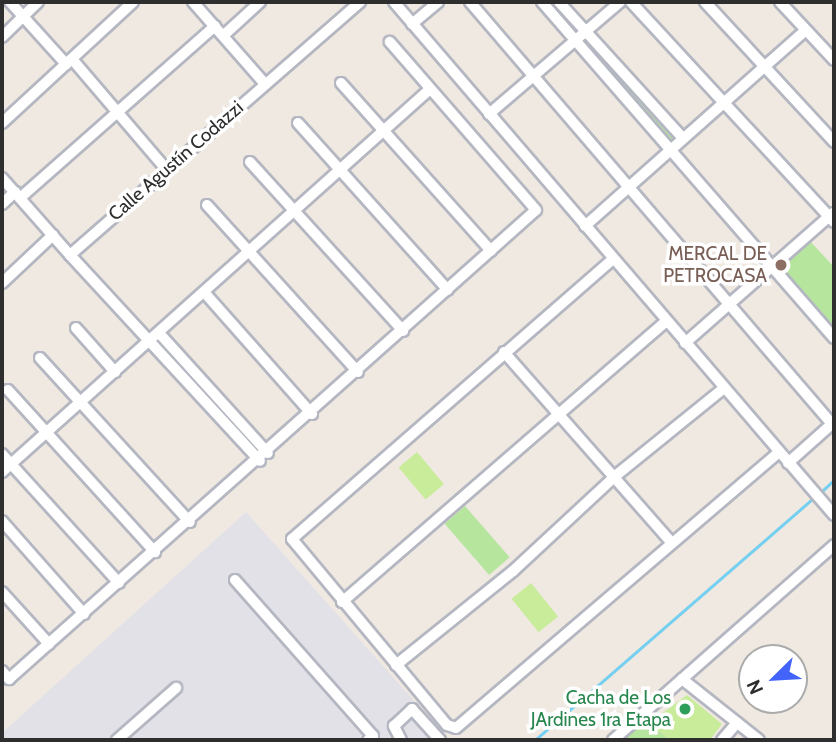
<!DOCTYPE html>
<meta charset="utf-8">
<style>
body{margin:0}
#map{position:relative;width:836px;height:742px;overflow:hidden;background:#efe9e1;font-family:Cabin,sans-serif}
div>[style]{position:absolute}
.industrial>*{inset:0;background:#e3e1e8}
.green>*{inset:0;background:#b6e59e;transform-origin:0 0}
.pitch>*{inset:0;background:#c9ec9a;transform-origin:0 0}
.stream>*{height:2.5px;margin:-1.25px;padding:0 1.25px;transform-origin:1.25px;border-radius:1.25px;background:#75cff0}
.roads{filter:drop-shadow(2px 0 #b4b7c1) drop-shadow(-2px 0 #b4b7c1) drop-shadow(0 2px #b4b7c1) drop-shadow(0 -2px #b4b7c1)}
.minor>*{height:10px;margin:-5px;padding:0 5px;transform-origin:5px;border-radius:5px;background:#fff}
.dots>*{width:19px;height:19px;translate:-50% -50%;box-sizing:border-box;border:4px solid #fff;border-radius:50%}
span{translate:-50% -50%;white-space:nowrap;text-align:center;line-height:1.15;-webkit-text-stroke:7px #fff;paint-order:stroke}
.street-label{font-size:19px;color:#2e2e2e}
.education-label{font-size:19px;color:#785e54}
.right{translate:-100% -50%;text-align:right}
.leisure-label{font-size:19px;color:#27864d}
.frame{position:absolute;inset:0;border:4px solid #2e2e2e;pointer-events:none}
.north{position:absolute;left:738px;top:644px;width:70px;height:70px;box-sizing:border-box;background:#fff;border:2px solid #ababab;border-radius:50%;rotate:246deg;font-size:19px;font-weight:700;line-height:28px;text-align:center;color:#2e2e2e}
.north::after{content:'';display:block;margin:auto;width:24px;height:32px;background:#4264fb;clip-path:polygon(50% 0,100% 100%,50% 72%,0 100%)}
</style>
<div id="map">
<div class="industrial">
<div style="clip-path:polygon(246px 512px,449px 740px,2px 740px,2px 733px)"></div>
</div>
<div class="green">
<div style="clip-path:polygon(586px 36px,676px 136px,668px 143px,581px 41px)"></div>
<div style="clip-path:polygon(809px 240px,834px 267px,834px 334px,776px 268px)"></div>
<div style="left:465px;top:506px;width:68px;height:27px;rotate:49deg"></div>
<div style="clip-path:polygon(645px 719px,670px 740px,623px 740px)"></div>
</div>
<div class="pitch">
<div style="left:417px;top:452px;width:42px;height:24px;rotate:50deg"></div>
<div style="left:531px;top:583px;width:43px;height:25px;rotate:51deg"></div>
<div style="clip-path:polygon(687px 695px,722px 724px,710px 740px,670px 740px,649px 723px)"></div>
</div>
<div class="stream">
<div style="left:820px;top:493px;width:19px;rotate:-43deg"></div>
<div style="left:535px;top:740px;width:371px;rotate:-41deg"></div>
</div>
<div class="roads">
<div class="minor">
<div style="left:10px;top:2px;width:84px;rotate:47.9deg"></div>
<div style="left:193px;top:2px;width:109px;rotate:48.7deg"></div>
<div style="left:394px;top:2px;width:676px;rotate:49.38deg"></div>
<div style="left:470px;top:2px;width:556px;rotate:49.38deg"></div>
<div style="left:542px;top:2px;width:445px;rotate:49deg"></div>
<div style="left:559px;top:2px;width:183px;rotate:47.7deg"></div>
<div style="left:631px;top:2px;width:299px;rotate:47.3deg"></div>
<div style="left:705px;top:2px;width:190px;rotate:47.3deg"></div>
<div style="left:780px;top:2px;width:79px;rotate:47deg"></div>
<div style="left:412px;top:24px;width:34px;rotate:-40deg"></div>
<div style="left:224px;top:35px;width:49px;rotate:-42.5deg"></div>
<div style="left:2px;top:37px;width:50px;rotate:-44.2deg"></div>
<div style="left:72px;top:59px;width:145px;rotate:49.5deg"></div>
<div style="left:341px;top:83px;width:225px;rotate:48.2deg"></div>
<div style="left:489px;top:114px;width:172px;rotate:-40.5deg"></div>
<div style="left:2px;top:123px;width:178px;rotate:-42.7deg"></div>
<div style="left:298px;top:123px;width:224px;rotate:48.1deg"></div>
<div style="left:250px;top:162px;width:228px;rotate:47.8deg"></div>
<div style="left:2px;top:178px;width:103px;rotate:48.6deg"></div>
<div style="left:70px;top:255px;width:385px;rotate:-41.1deg"></div>
<div style="left:20px;top:198px;width:260px;rotate:-41.4deg"></div>
<div style="left:2px;top:204px;width:18px;rotate:-43deg"></div>
<div style="left:207px;top:205px;width:225px;rotate:47.9deg"></div>
<div style="left:585px;top:226px;width:295px;rotate:-41.6deg"></div>
<div style="left:70px;top:255px;width:280px;rotate:47.3deg"></div>
<div style="left:613px;top:259px;width:426px;rotate:138.9deg"></div>
<div style="left:292px;top:539px;width:242px;rotate:50.2deg"></div>
<div style="left:447px;top:725px;width:9px;rotate:18deg"></div>
<div style="left:456px;top:728px;width:425px;rotate:-40.5deg"></div>
<div style="left:2px;top:283px;width:70px;rotate:-43.3deg"></div>
<div style="left:204px;top:292px;width:163px;rotate:48.5deg"></div>
<div style="left:76px;top:328px;width:59px;rotate:48.4deg"></div>
<div style="left:159px;top:333px;width:162px;rotate:47.8deg"></div>
<div style="left:685px;top:343px;width:197px;rotate:-41.3deg"></div>
<div style="left:504px;top:352px;width:254px;rotate:48.7deg"></div>
<div style="left:40px;top:358px;width:222px;rotate:47.6deg"></div>
<div style="left:8px;top:390px;width:219px;rotate:47.8deg"></div>
<div style="left:2px;top:454px;width:174px;rotate:47.8deg"></div>
<div style="left:788px;top:463px;width:62px;rotate:-41.7deg"></div>
<div style="left:2px;top:472px;width:574px;rotate:-41.82deg"></div>
<div style="left:2px;top:521px;width:124px;rotate:48.6deg"></div>
<div style="left:235px;top:580px;width:208px;rotate:48.5deg"></div>
<div style="left:373px;top:736px;width:6px;rotate:141deg"></div>
<div style="left:2px;top:592px;width:70px;rotate:47.9deg"></div>
<div style="left:342px;top:602px;width:429px;rotate:-40.9deg"></div>
<div style="left:396px;top:665px;width:150px;rotate:-38.8deg"></div>
<div style="left:513px;top:571px;width:138px;rotate:-42.9deg"></div>
<div style="left:614px;top:477px;width:141px;rotate:-39deg"></div>
<div style="left:2px;top:671px;width:11px;rotate:49deg"></div>
<div style="left:9px;top:679px;width:705px;rotate:-41.67deg"></div>
<div style="left:536px;top:210px;width:223px;rotate:-131deg"></div>
<div style="left:682px;top:679px;width:98px;rotate:38.4deg"></div>
<div style="left:117px;top:740px;width:79px;rotate:-41.4deg"></div>
<div style="left:401px;top:740px;width:16px;rotate:-117deg"></div>
<div style="left:394px;top:726px;width:25px;rotate:-43deg"></div>
<div style="left:412px;top:709px;width:42px;rotate:47.9deg"></div>
<div style="left:613px;top:740px;width:295px;rotate:-41.4deg"></div>
<div style="left:722px;top:740px;width:23px;rotate:-49deg"></div>
</div>
</div>
<div class="dots">
<div style="left:781px;top:265px;background:#8d6e63"></div>
<div style="left:685px;top:709px;background:#2e9e5b"></div>
</div>
<div class="street-label">
<span style="left:176px;top:161px;rotate:-41deg">Calle Agustín Codazzi</span>
</div>
<div class="education-label">
<span class="right" style="left:767px;top:265px">MERCAL DE<br>PETROCASA</span>
</div>
<div class="leisure-label">
<span class="right" style="left:671px;top:709px">Cacha de Los<br>JArdines 1ra Etapa</span>
</div>
<div class="frame"></div>
<div class="north">N</div>
</div>
